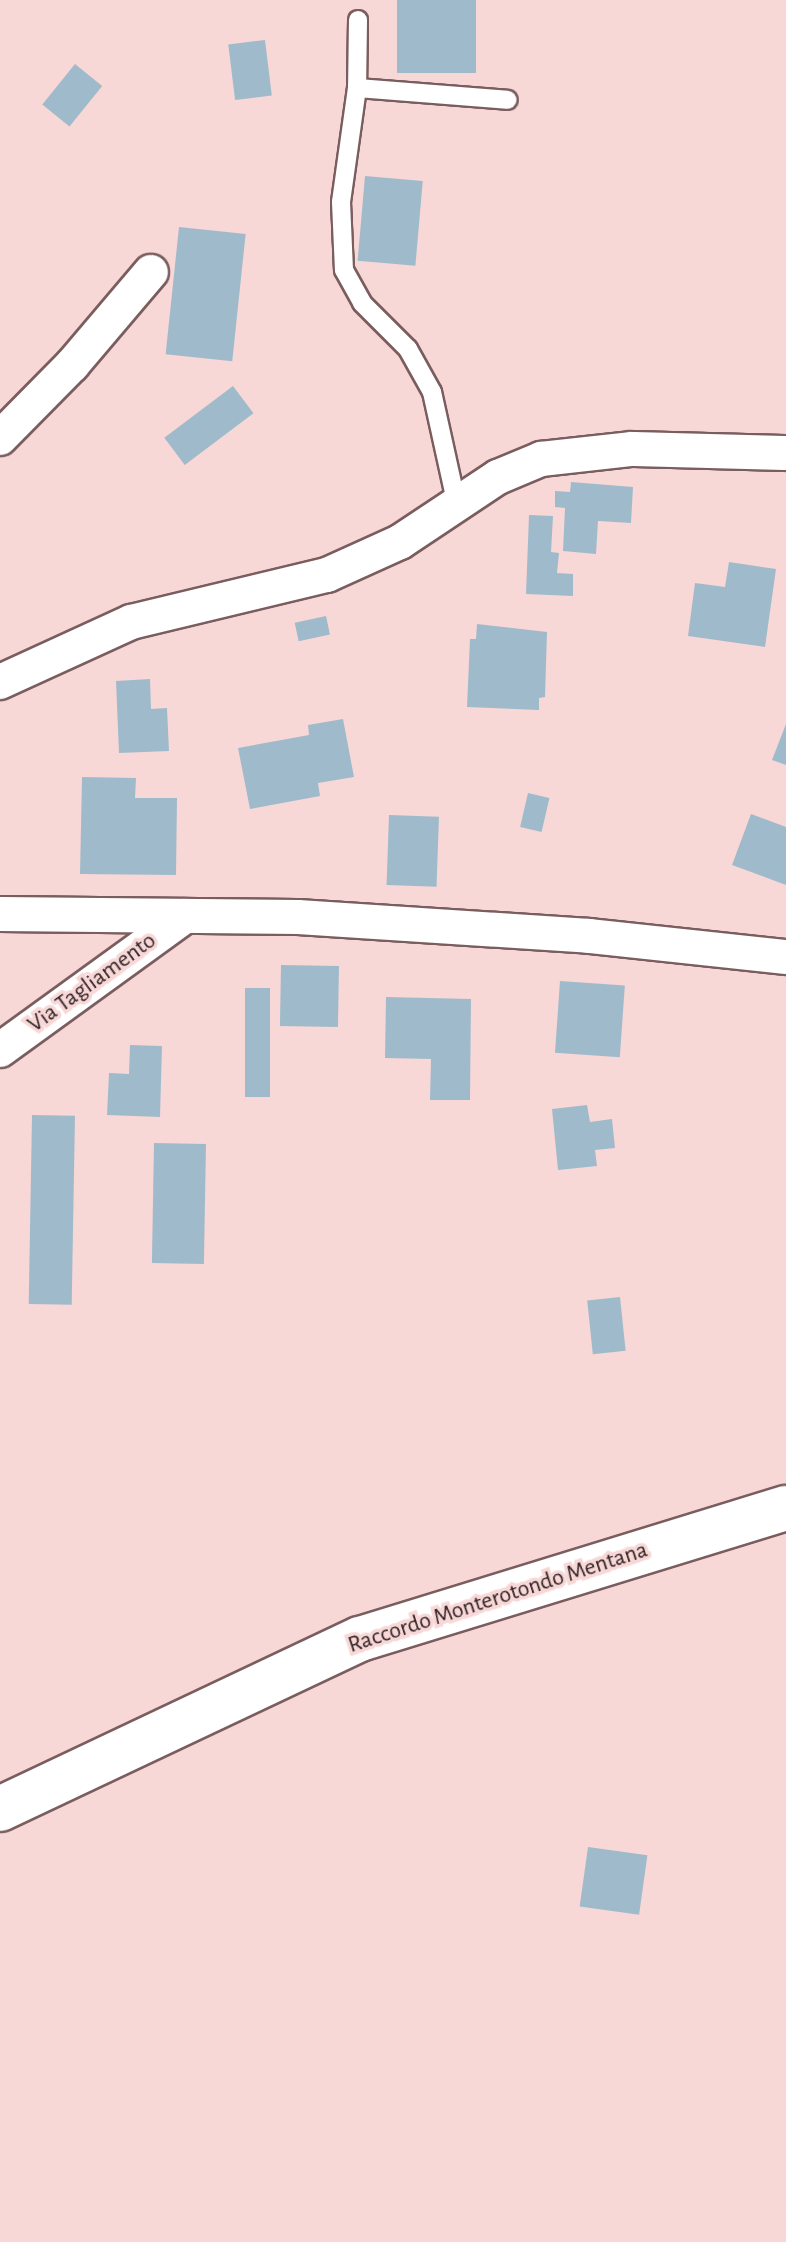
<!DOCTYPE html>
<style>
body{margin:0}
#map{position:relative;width:786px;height:2242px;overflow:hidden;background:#f8d7d7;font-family:"Alegreya Sans",sans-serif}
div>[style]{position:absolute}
.building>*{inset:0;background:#9fbbcb;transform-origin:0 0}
.roads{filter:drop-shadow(2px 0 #7a5d5e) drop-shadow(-2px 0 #7a5d5e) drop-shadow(0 2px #7a5d5e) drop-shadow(0 -2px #7a5d5e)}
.service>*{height:18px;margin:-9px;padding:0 9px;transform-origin:9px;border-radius:9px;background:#fff}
.minor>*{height:34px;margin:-17px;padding:0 17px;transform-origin:17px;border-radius:17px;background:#fff}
.secondary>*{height:44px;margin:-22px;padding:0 22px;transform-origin:22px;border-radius:22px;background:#fff}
span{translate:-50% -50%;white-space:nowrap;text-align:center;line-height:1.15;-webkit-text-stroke:7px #f8d7d7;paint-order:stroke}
.street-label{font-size:24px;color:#302324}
</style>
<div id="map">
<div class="building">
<div style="left:397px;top:0;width:79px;height:73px"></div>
<div style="left:265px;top:40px;width:56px;height:37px;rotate:83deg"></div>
<div style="left:75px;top:64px;width:35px;height:52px;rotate:39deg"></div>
<div style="left:365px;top:176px;width:58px;height:85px;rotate:5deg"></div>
<div style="left:179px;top:227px;width:67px;height:128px;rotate:6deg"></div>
<div style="left:233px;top:386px;width:34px;height:86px;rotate:53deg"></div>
<div style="clip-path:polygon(571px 482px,633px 487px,631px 523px,598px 521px,596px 554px,563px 551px,565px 508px,555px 507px,555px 491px,570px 492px)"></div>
<div style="clip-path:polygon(529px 515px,553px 516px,551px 552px,559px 553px,557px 573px,573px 574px,573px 596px,526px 594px)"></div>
<div style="clip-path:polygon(729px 562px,776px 569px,765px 647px,688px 636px,695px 583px,725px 587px)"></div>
<div style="left:326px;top:616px;width:19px;height:32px;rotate:78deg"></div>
<div style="clip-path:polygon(477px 624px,547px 632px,545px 697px,539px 698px,539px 710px,467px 707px,470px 639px,476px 639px)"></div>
<div style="clip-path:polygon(150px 679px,151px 709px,167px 708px,169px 751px,119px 753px,116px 681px)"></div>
<div style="clip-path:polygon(343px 719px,354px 777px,318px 783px,320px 796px,250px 809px,238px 748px,309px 735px,308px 725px)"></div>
<div style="clip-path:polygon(786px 724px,786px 765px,772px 760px)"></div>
<div style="clip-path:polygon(82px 777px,136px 778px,135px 798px,177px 798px,176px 875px,80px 874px)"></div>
<div style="left:528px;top:793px;width:22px;height:35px;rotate:13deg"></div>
<div style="clip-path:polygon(751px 814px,786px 827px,786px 885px,732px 865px)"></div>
<div style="left:389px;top:815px;width:50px;height:70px;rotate:2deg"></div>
<div style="left:281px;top:965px;width:58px;height:61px;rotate:1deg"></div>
<div style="left:560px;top:981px;width:65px;height:72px;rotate:4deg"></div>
<div style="left:245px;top:988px;width:25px;height:109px"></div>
<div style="clip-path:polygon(386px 997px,471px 999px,470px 1100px,430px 1100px,431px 1059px,385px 1058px)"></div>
<div style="clip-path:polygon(130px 1045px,162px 1046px,160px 1117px,107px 1115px,109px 1073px,129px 1074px)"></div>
<div style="clip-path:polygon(587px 1105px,590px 1122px,612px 1119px,615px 1148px,595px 1150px,597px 1166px,558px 1170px,552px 1109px)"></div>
<div style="left:32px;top:1115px;width:43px;height:189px;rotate:1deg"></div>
<div style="left:154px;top:1143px;width:52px;height:120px;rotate:1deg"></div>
<div style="left:620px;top:1297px;width:54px;height:33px;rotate:84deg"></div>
<div style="left:588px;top:1847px;width:60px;height:60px;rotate:8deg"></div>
</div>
<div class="roads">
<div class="service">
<div style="left:358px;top:20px;width:68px;rotate:90.8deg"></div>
<div style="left:357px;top:88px;width:115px;rotate:98deg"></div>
<div style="left:341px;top:202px;width:68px;rotate:87.5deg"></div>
<div style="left:344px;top:270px;width:38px;rotate:61deg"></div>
<div style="left:362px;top:303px;width:65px;rotate:45deg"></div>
<div style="left:408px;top:349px;width:49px;rotate:60.8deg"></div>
<div style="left:432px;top:392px;width:117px;rotate:77.6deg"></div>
<div style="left:357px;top:88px;width:151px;rotate:4.5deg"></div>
</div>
<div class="minor">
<div style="left:0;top:438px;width:103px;rotate:-45.4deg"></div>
<div style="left:72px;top:365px;width:122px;rotate:-49.7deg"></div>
<div style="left:0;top:682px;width:144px;rotate:-24.6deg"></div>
<div style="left:131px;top:622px;width:202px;rotate:-13.5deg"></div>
<div style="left:327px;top:575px;width:80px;rotate:-24.3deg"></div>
<div style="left:400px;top:542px;width:118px;rotate:-33.6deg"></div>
<div style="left:498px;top:477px;width:47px;rotate:-22.7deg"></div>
<div style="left:541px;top:459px;width:92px;rotate:-6.3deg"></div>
<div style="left:632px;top:449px;width:154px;rotate:1.5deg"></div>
<div style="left:0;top:914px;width:298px;rotate:0.6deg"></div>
<div style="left:298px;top:917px;width:292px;rotate:3.7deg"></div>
<div style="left:589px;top:936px;width:198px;rotate:6.1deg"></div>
<div style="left:0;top:1050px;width:228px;rotate:-35.9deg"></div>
</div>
<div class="secondary">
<div style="left:0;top:1809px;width:398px;rotate:-25.3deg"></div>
<div style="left:360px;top:1639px;width:446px;rotate:-17.1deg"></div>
</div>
</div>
<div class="street-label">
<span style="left:92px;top:983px;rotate:-36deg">Via Tagliamento</span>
<span style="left:498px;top:1598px;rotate:-18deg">Raccordo Monterotondo Mentana</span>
</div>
</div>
